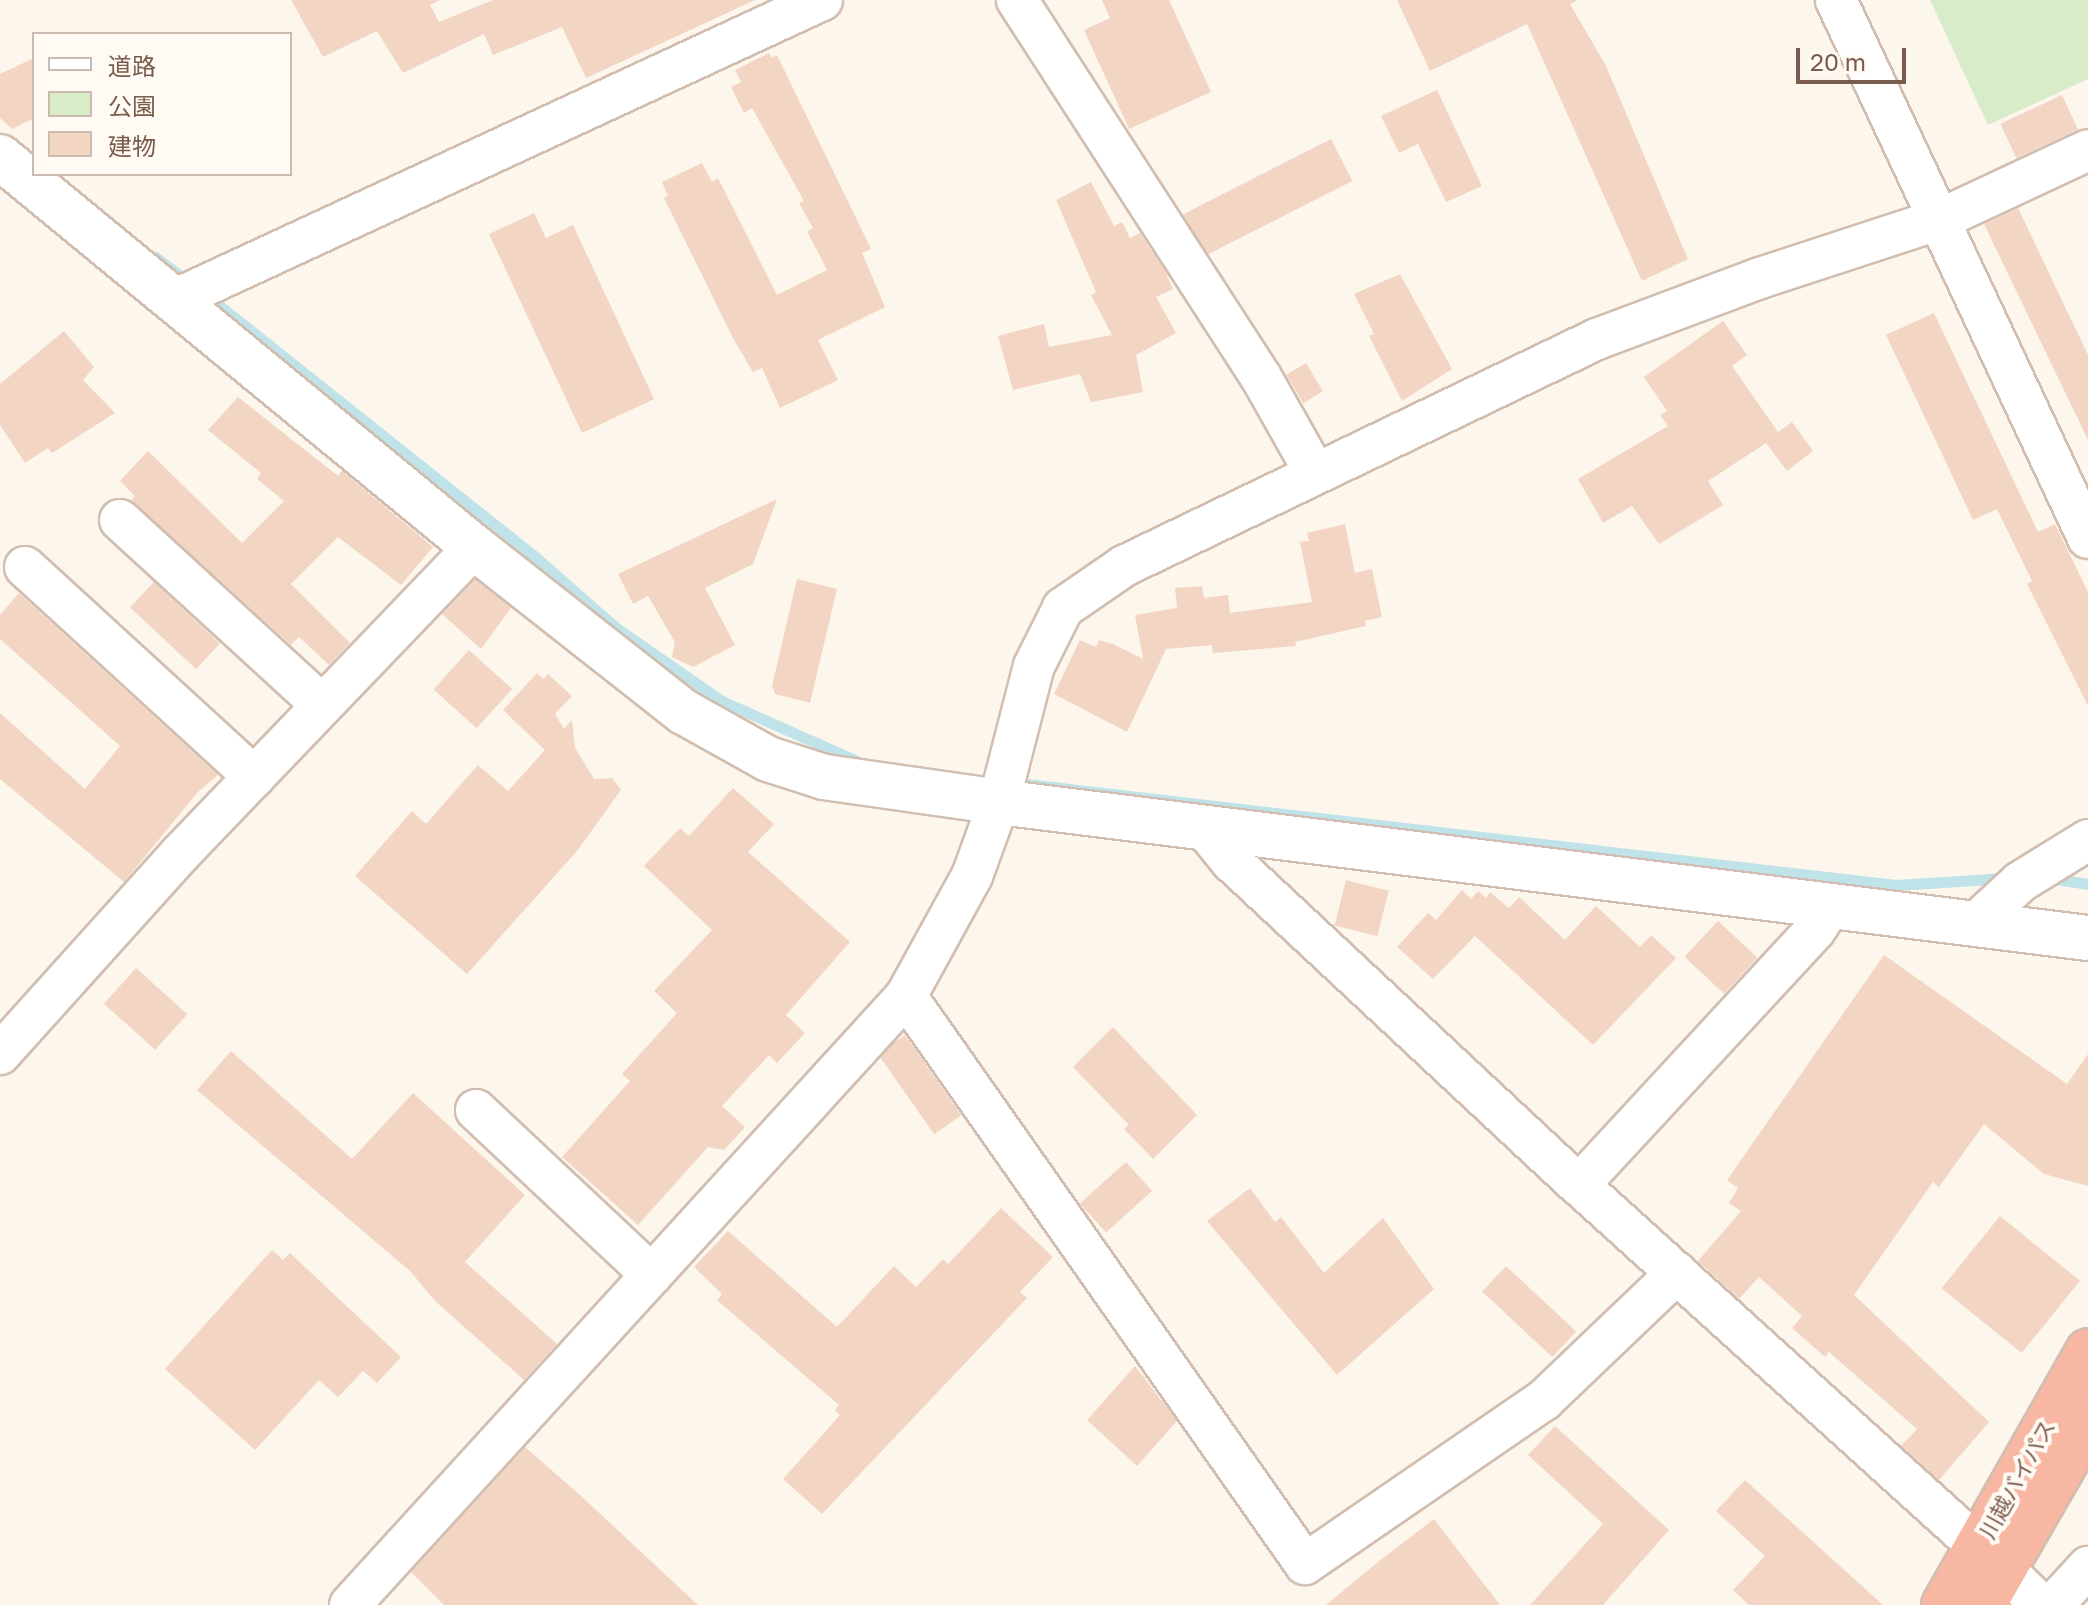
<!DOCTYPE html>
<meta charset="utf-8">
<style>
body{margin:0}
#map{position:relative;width:2088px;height:1605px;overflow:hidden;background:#fdf6ec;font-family:"Golos Text","Noto Sans JP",sans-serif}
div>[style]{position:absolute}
.green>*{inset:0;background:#d8ecc9}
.stream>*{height:11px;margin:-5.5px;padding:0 5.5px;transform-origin:5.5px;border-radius:5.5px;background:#bfe3e8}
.building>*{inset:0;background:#f3d5c3;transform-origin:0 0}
.roads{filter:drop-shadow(2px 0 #d1beb0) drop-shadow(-2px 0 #d1beb0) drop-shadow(0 2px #d1beb0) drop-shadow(0 -2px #d1beb0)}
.street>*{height:40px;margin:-20px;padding:0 20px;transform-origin:20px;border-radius:20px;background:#fff}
.secondary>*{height:44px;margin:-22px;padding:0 22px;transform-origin:22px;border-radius:22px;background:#fff}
.highway>*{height:44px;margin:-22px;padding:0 22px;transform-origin:22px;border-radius:22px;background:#f7b7a3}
span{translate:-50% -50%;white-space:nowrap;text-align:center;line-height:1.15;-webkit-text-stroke:8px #fffaf3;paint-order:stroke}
.street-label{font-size:22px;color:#7a5c4d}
.legend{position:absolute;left:32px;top:32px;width:260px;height:144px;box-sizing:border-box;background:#fffaf3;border:2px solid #cabbb1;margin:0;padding:10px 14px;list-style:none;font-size:24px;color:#7a5c4d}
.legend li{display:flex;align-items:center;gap:16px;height:40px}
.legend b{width:40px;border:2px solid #cabbb1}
.scale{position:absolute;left:1796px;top:48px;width:110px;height:36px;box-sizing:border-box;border:4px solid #7a5c4d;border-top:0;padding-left:10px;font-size:24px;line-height:28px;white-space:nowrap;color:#7a5c4d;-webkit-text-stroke:6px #fffaf3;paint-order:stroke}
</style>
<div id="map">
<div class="green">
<div style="clip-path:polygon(1930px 0,2088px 0,2088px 79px,1988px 125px)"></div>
</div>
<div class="stream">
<div style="left:155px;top:257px;width:42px;rotate:36.3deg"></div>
<div style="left:206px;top:295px;width:419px;rotate:38.5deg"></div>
<div style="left:534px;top:556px;width:108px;rotate:41.2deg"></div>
<div style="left:615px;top:627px;width:130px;rotate:34.7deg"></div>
<div style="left:722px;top:701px;width:150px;rotate:24deg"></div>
<div style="left:1018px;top:783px;width:884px;rotate:6.63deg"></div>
<div style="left:1896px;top:885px;width:111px;rotate:-3.6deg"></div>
<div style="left:2048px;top:878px;width:40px;rotate:8.5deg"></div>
</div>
<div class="building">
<div style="clip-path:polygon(291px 0,440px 0,430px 5px,439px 22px,493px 0,755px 0,586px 78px,562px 27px,493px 55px,484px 34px,403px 73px,377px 31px,323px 57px)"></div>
<div style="clip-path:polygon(1102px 0,1169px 0,1211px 92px,1129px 129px,1084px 30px,1110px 18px)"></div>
<div style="clip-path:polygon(1397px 0,1578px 0,1570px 4px,1606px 66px,1688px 259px,1642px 281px,1527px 24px,1430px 71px)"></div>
<div style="clip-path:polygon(769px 53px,772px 58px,777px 55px,871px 249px,862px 253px,885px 307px,818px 340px,838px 380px,780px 408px,762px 368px,753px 372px,733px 338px,664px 198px,668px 196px,662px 182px,702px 163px,712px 182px,718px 178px,777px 295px,827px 270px,807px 231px,813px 228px,799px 203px,804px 201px,752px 108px,744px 113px,731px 87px,741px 82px,735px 70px)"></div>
<div style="clip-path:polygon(34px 58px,34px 118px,12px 129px,0 118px,0 74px)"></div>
<div style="clip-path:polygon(1437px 90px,1482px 186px,1446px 202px,1418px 144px,1399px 153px,1381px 116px)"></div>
<div style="left:2062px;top:95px;width:38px;height:68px;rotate:65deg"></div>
<div style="left:1331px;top:139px;width:47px;height:166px;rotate:63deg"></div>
<div style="clip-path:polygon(1091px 182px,1114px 226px,1122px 222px,1130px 238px,1140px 233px,1165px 271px,1173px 289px,1156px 297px,1176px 333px,1136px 355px,1143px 392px,1091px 402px,1080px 374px,1013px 390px,998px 336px,1044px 324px,1049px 347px,1112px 335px,1091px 295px,1096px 292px,1056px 200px)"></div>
<div style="clip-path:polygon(2018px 208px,2088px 355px,2088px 440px,1984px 224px)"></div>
<div style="clip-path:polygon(534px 213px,546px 238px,573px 225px,654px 399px,582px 433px,489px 234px)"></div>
<div style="clip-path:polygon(1400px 274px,1452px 369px,1402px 401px,1369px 336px,1374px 334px,1354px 294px)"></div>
<div style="clip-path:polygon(1934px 313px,2038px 532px,2055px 524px,2088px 592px,2088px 706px,2027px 584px,2032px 581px,1997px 509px,1973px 520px,1886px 335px)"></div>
<div style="clip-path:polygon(1723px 321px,1747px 355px,1732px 366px,1778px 432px,1792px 422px,1813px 451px,1787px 471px,1766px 443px,1708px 481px,1723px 505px,1659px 544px,1632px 506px,1603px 523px,1578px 479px,1668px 426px,1660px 415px,1667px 411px,1644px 377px)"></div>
<div style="clip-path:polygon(64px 331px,94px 367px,83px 380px,115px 413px,52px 453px,48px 448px,25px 463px,0 425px,0 384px)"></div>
<div style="left:1306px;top:363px;width:33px;height:23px;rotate:59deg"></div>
<div style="clip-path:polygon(238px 397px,338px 476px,342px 471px,433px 547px,401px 585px,338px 537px,291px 584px,350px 643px,329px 665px,299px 637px,291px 645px,131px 501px,135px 496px,120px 481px,148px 451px,242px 543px,284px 501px,257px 479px,261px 473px,208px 430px)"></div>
<div style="clip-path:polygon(777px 499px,753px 564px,705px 588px,735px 645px,693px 667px,672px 657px,675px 642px,648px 596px,633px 604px,618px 574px)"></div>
<div style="clip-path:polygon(1345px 524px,1355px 573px,1372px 569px,1382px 617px,1365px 621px,1366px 626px,1295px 642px,1296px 646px,1213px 653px,1212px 645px,1166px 649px,1127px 732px,1054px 694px,1080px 640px,1096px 647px,1099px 640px,1113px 644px,1143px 659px,1135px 615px,1177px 608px,1175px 588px,1202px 586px,1204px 598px,1228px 595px,1230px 613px,1312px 602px,1300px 542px,1309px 541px,1307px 533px)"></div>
<div style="clip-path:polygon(475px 579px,511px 608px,481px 649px,442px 614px)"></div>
<div style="clip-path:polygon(797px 579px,837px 589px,810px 703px,775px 694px,772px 686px)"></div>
<div style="left:154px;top:582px;width:90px;height:35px;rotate:43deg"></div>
<div style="clip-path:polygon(19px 593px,218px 775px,198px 792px,124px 882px,0 779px,0 713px,85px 789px,120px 746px,0 639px,0 615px)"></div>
<div style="left:469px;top:650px;width:58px;height:53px;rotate:42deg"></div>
<div style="clip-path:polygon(537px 673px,544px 679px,548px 674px,572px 696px,555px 714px,564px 729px,572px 720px,575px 748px,594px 779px,612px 778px,621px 790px,577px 851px,467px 974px,355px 876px,412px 811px,426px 824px,478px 765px,508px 791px,545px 750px,503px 710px)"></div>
<div style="clip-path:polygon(733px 788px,774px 824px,748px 852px,850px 942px,786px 1015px,805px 1033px,777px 1063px,769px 1055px,722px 1106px,745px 1127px,724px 1150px,708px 1147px,638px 1225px,562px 1157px,630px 1081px,622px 1074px,677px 1013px,654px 991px,712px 930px,644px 866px,680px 828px,689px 836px)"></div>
<div style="left:1346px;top:880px;width:44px;height:47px;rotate:14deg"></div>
<div style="clip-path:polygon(1462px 890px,1471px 899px,1478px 891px,1486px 898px,1490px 892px,1509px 908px,1519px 897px,1565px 940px,1596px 906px,1640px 947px,1651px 935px,1676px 958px,1593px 1045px,1475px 936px,1433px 979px,1397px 947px,1428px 913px,1436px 920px)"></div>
<div style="left:1718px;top:921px;width:54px;height:49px;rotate:43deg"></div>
<div style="clip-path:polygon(1884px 955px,2067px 1084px,2088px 1054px,2088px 1186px,2044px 1174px,1984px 1124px,1939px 1187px,1933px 1182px,1854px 1295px,1989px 1422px,1939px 1480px,1901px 1446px,1917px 1429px,1829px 1352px,1825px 1357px,1792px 1328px,1802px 1316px,1759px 1277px,1739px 1299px,1698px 1261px,1741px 1211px,1729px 1203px,1738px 1188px,1727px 1180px)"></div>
<div style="left:136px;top:968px;width:69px;height:48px;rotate:42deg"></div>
<div style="clip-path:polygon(1113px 1027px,1197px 1115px,1153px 1159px,1124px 1129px,1129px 1125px,1073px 1067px)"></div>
<div style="left:905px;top:1035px;width:98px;height:33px;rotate:55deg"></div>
<div style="clip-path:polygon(231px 1051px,352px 1159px,413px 1093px,525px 1195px,465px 1262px,557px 1344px,524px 1380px,435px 1301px,410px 1271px,197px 1090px)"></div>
<div style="left:1126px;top:1162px;width:39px;height:62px;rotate:48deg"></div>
<div style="clip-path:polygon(1250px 1188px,1275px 1222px,1281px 1217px,1324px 1273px,1383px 1218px,1434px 1289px,1337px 1375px,1207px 1221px)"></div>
<div style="clip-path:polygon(1001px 1208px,1053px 1257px,1020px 1292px,1027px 1298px,822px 1514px,783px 1479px,840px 1415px,835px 1410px,839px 1405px,717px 1300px,722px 1294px,694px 1267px,728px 1231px,837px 1327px,894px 1266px,916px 1287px,943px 1259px,948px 1264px)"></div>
<div style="left:2000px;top:1216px;width:103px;height:93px;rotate:39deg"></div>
<div style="clip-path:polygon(272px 1250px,283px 1260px,290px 1253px,401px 1357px,377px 1383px,363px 1371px,338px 1397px,319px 1380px,255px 1450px,165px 1369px)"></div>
<div style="left:1506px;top:1266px;width:96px;height:35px;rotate:43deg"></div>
<div style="clip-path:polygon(1135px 1366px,1177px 1421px,1137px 1466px,1087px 1420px)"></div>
<div style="clip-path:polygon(1555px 1426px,1669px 1530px,1603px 1605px,1530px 1605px,1603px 1524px,1528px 1455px)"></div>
<div style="clip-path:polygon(525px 1447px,580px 1495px,698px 1605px,444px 1605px,411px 1572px)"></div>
<div style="clip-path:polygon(1745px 1480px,1883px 1605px,1749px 1605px,1733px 1590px,1765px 1556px,1716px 1511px)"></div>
<div style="clip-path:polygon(1434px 1519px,1500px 1605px,1326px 1605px,1383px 1558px)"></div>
</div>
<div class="roads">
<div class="street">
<div style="left:1017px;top:0;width:449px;rotate:57.1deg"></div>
<div style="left:1261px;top:377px;width:108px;rotate:60.6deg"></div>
<div style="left:1836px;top:0;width:594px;rotate:64.9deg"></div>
<div style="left:174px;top:300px;width:714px;rotate:-24.84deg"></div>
<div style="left:120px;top:520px;width:274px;rotate:42.5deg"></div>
<div style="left:25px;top:567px;width:311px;rotate:42.5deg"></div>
<div style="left:1204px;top:828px;width:43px;rotate:50.7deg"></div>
<div style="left:1231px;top:861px;width:475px;rotate:43deg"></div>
<div style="left:1579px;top:1185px;width:539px;rotate:42.15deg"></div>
<div style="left:1979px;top:920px;width:56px;rotate:-42.8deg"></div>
<div style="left:2020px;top:882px;width:80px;rotate:-31.7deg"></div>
<div style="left:906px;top:996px;width:694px;rotate:54.91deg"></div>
<div style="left:1305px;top:1564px;width:290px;rotate:-34.5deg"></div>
<div style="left:1544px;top:1400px;width:184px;rotate:-43.7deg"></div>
<div style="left:0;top:1054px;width:269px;rotate:-48deg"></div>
<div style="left:180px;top:854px;width:425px;rotate:-46.2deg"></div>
<div style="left:476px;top:1110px;width:241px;rotate:43.2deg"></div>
<div style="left:1579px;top:1185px;width:347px;rotate:-47.2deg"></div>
<div style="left:1815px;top:930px;width:30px;rotate:-56deg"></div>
<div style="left:2004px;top:1569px;width:52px;rotate:44.2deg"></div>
<div style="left:350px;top:1605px;width:825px;rotate:-47.6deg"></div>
<div style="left:906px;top:996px;width:137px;rotate:-61.2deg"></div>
<div style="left:972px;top:876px;width:79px;rotate:-70deg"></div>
<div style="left:999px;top:802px;width:140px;rotate:-75.6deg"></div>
<div style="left:1034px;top:666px;width:65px;rotate:-63.4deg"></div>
<div style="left:1063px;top:608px;width:74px;rotate:-34.5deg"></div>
<div style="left:1124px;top:566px;width:525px;rotate:-25.64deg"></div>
<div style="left:1597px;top:339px;width:174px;rotate:-20.5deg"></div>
<div style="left:1760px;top:278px;width:190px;rotate:-18.1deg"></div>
<div style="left:1941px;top:219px;width:162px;rotate:-25.1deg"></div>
<div style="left:2053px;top:1605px;width:52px;rotate:-47.4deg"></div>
</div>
<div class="secondary">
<div style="left:0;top:157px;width:614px;rotate:39.45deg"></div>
<div style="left:474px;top:547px;width:267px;rotate:38.2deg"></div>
<div style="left:684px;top:712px;width:96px;rotate:29.2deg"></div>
<div style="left:768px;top:759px;width:59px;rotate:17.8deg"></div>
<div style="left:824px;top:777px;width:177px;rotate:8.1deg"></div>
<div style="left:999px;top:802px;width:1097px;rotate:7.12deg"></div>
</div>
<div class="highway">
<div style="left:1944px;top:1605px;width:292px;rotate:-60.4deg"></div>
<div style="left:1983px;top:1605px;width:210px;rotate:-60deg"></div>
</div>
</div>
<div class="street-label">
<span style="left:2017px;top:1479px;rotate:-61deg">川越バイパス</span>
</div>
<ul class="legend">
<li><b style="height:10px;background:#fff"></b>道路</li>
<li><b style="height:22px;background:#d8ecc9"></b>公園</li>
<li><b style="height:22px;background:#f3d5c3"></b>建物</li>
</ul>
<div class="scale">20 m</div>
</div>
